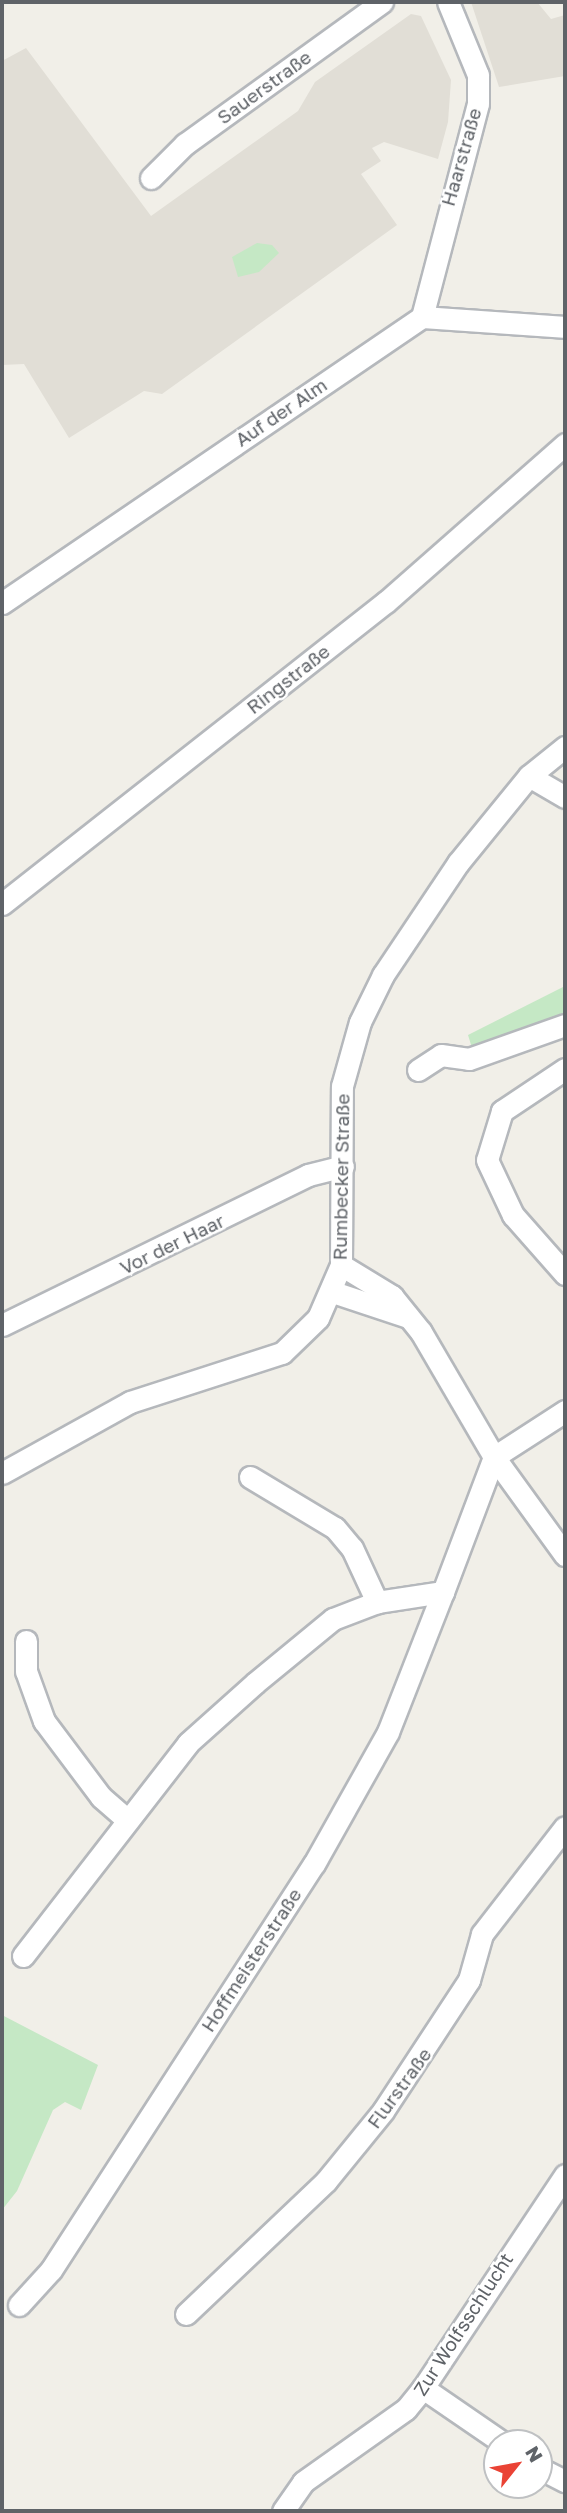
<!DOCTYPE html>
<meta charset="utf-8">
<style>
body{margin:0}
#map{position:relative;width:567px;height:2513px;overflow:hidden;background:#f1efe8;font-family:"Golos Text",sans-serif}
div>[style]{position:absolute}
.education>*{inset:0;background:#e1ded6}
.green>*{inset:0;background:#c5e8c5}
.roads{filter:drop-shadow(2px 0 #b5b8bc) drop-shadow(-2px 0 #b5b8bc) drop-shadow(0 2px #b5b8bc) drop-shadow(0 -2px #b5b8bc)}
.minor>*{height:21px;margin:-10.5px;padding:0 10.5px;transform-origin:10.5px;border-radius:10.5px;background:#fff}
span{translate:-50% -50%;white-space:nowrap;text-align:center;line-height:1.15;-webkit-text-stroke:5px #fff;paint-order:stroke}
.street-label{font-size:19px;color:#5f6368}
.frame{position:absolute;inset:0;border:4px solid #5f6368;pointer-events:none}
.north{position:absolute;left:483px;top:2429px;width:70px;height:70px;box-sizing:border-box;background:#fff;border:2px solid #bfc1c3;border-radius:50%;rotate:59deg;font-size:19px;font-weight:700;line-height:28px;text-align:center;color:#5f6368}
.north::after{content:'';display:block;margin:auto;width:24px;height:32px;background:#ea4335;clip-path:polygon(50% 0,100% 100%,50% 72%,0 100%)}
</style>
<div id="map">
<div class="education">
<div style="clip-path:polygon(471px 2px,537px 2px,551px 19px,565px 15px,565px 76px,499px 87px)"></div>
<div style="clip-path:polygon(411px 14px,421px 16px,451px 80px,448px 122px,438px 159px,384px 142px,372px 148px,381px 161px,361px 174px,397px 225px,162px 394px,144px 391px,69px 438px,24px 364px,2px 365px,2px 61px,26px 48px,151px 216px,298px 111px,315px 82px)"></div>
</div>
<div class="green">
<div style="clip-path:polygon(257px 243px,272px 245px,279px 253px,259px 272px,238px 277px,232px 257px)"></div>
<div style="clip-path:polygon(565px 986px,565px 1014px,472px 1048px,468px 1035px)"></div>
<div style="clip-path:polygon(2px 2015px,98px 2065px,81px 2110px,65px 2102px,53px 2110px,17px 2191px,2px 2210px)"></div>
</div>
<div class="roads">
<div class="minor">
<div style="left:151px;top:178px;width:48px;rotate:-45deg"></div>
<div style="left:185px;top:144px;width:243px;rotate:-35.8deg"></div>
<div style="left:422px;top:317px;width:221px;rotate:-75.3deg"></div>
<div style="left:478px;top:103px;width:28px;rotate:-90deg"></div>
<div style="left:478px;top:75px;width:79px;rotate:-112.3deg"></div>
<div style="left:2px;top:603px;width:508px;rotate:-34.25deg"></div>
<div style="left:422px;top:317px;width:143px;rotate:4deg"></div>
<div style="left:529px;top:776px;width:42px;rotate:30.3deg"></div>
<div style="left:2px;top:904px;width:489px;rotate:-38.2deg"></div>
<div style="left:386px;top:602px;width:239px;rotate:-41.4deg"></div>
<div style="left:565px;top:1069px;width:76px;rotate:146.3deg"></div>
<div style="left:502px;top:1111px;width:51px;rotate:107deg"></div>
<div style="left:487px;top:1160px;width:61px;rotate:64.7deg"></div>
<div style="left:513px;top:1215px;width:79px;rotate:48.6deg"></div>
<div style="left:418px;top:1070px;width:27px;rotate:-33deg"></div>
<div style="left:441px;top:1055px;width:28px;rotate:8deg"></div>
<div style="left:469px;top:1059px;width:102px;rotate:-19.5deg"></div>
<div style="left:341px;top:1265px;width:60px;rotate:31.3deg"></div>
<div style="left:392px;top:1296px;width:46px;rotate:51.1deg"></div>
<div style="left:421px;top:1332px;width:145px;rotate:59.7deg"></div>
<div style="left:494px;top:1457px;width:121px;rotate:54.1deg"></div>
<div style="left:333px;top:1292px;width:79px;rotate:18.4deg"></div>
<div style="left:2px;top:1325px;width:341px;rotate:-26.1deg"></div>
<div style="left:308px;top:1175px;width:36px;rotate:-14deg"></div>
<div style="left:494px;top:1457px;width:85px;rotate:-32.9deg"></div>
<div style="left:2px;top:1473px;width:146px;rotate:-29deg"></div>
<div style="left:130px;top:1402px;width:160px;rotate:-17.9deg"></div>
<div style="left:282px;top:1353px;width:50px;rotate:-44.2deg"></div>
<div style="left:318px;top:1318px;width:58px;rotate:-66.5deg"></div>
<div style="left:341px;top:1265px;width:179px;rotate:-89.7deg"></div>
<div style="left:342px;top:1086px;width:66px;rotate:-74.3deg"></div>
<div style="left:360px;top:1022px;width:52px;rotate:-63.9deg"></div>
<div style="left:383px;top:975px;width:135px;rotate:-56.2deg"></div>
<div style="left:458px;top:863px;width:112px;rotate:-50.8deg"></div>
<div style="left:529px;top:776px;width:46px;rotate:-38.9deg"></div>
<div style="left:250px;top:1477px;width:99px;rotate:31deg"></div>
<div style="left:335px;top:1528px;width:26px;rotate:50deg"></div>
<div style="left:352px;top:1548px;width:60px;rotate:65.2deg"></div>
<div style="left:26px;top:1641px;width:30px;rotate:90deg"></div>
<div style="left:26px;top:1671px;width:53px;rotate:70.2deg"></div>
<div style="left:44px;top:1721px;width:95px;rotate:53.1deg"></div>
<div style="left:101px;top:1797px;width:32px;rotate:41deg"></div>
<div style="left:23px;top:1956px;width:269px;rotate:-52.2deg"></div>
<div style="left:188px;top:1743px;width:90px;rotate:-41.8deg"></div>
<div style="left:255px;top:1683px;width:101px;rotate:-39.4deg"></div>
<div style="left:333px;top:1619px;width:47px;rotate:-21.1deg"></div>
<div style="left:377px;top:1602px;width:67px;rotate:-8.6deg"></div>
<div style="left:443px;top:1592px;width:144px;rotate:-69.3deg"></div>
<div style="left:19px;top:2305px;width:47px;rotate:-47.6deg"></div>
<div style="left:51px;top:2270px;width:484px;rotate:-57.1deg"></div>
<div style="left:314px;top:1864px;width:151px;rotate:-60.7deg"></div>
<div style="left:388px;top:1732px;width:150px;rotate:-68.6deg"></div>
<div style="left:186px;top:2314px;width:193px;rotate:-43.5deg"></div>
<div style="left:326px;top:2181px;width:90px;rotate:-50.8deg"></div>
<div style="left:383px;top:2111px;width:157px;rotate:-56.7deg"></div>
<div style="left:469px;top:1980px;width:48px;rotate:-74.2deg"></div>
<div style="left:482px;top:1934px;width:135px;rotate:-52.2deg"></div>
<div style="left:423px;top:2388px;width:97px;rotate:34.5deg"></div>
<div style="left:539px;top:2468px;width:29px;rotate:27deg"></div>
<div style="left:283px;top:2511px;width:35px;rotate:-55deg"></div>
<div style="left:303px;top:2482px;width:126px;rotate:-35.3deg"></div>
<div style="left:406px;top:2409px;width:27px;rotate:-51deg"></div>
<div style="left:423px;top:2388px;width:256px;rotate:-56.3deg"></div>
</div>
</div>
<div class="street-label">
<span style="left:264px;top:87px;rotate:-36deg">Sauerstraße</span>
<span style="left:461px;top:157px;rotate:-74deg">Haarstraße</span>
<span style="left:281px;top:412px;rotate:-34deg">Auf der Alm</span>
<span style="left:288px;top:679px;rotate:-38deg">Ringstraße</span>
<span style="left:341px;top:1177px;rotate:-89deg">Rumbecker Straße</span>
<span style="left:172px;top:1244px;rotate:-26deg">Vor der Haar</span>
<span style="left:251px;top:1960px;rotate:-57deg">Hoffmeisterstraße</span>
<span style="left:399px;top:2088px;rotate:-54deg">Flurstraße</span>
<span style="left:463px;top:2324px;rotate:-57deg">Zur Wolfsschlucht</span>
</div>
<div class="frame"></div>
<div class="north">N</div>
</div>
